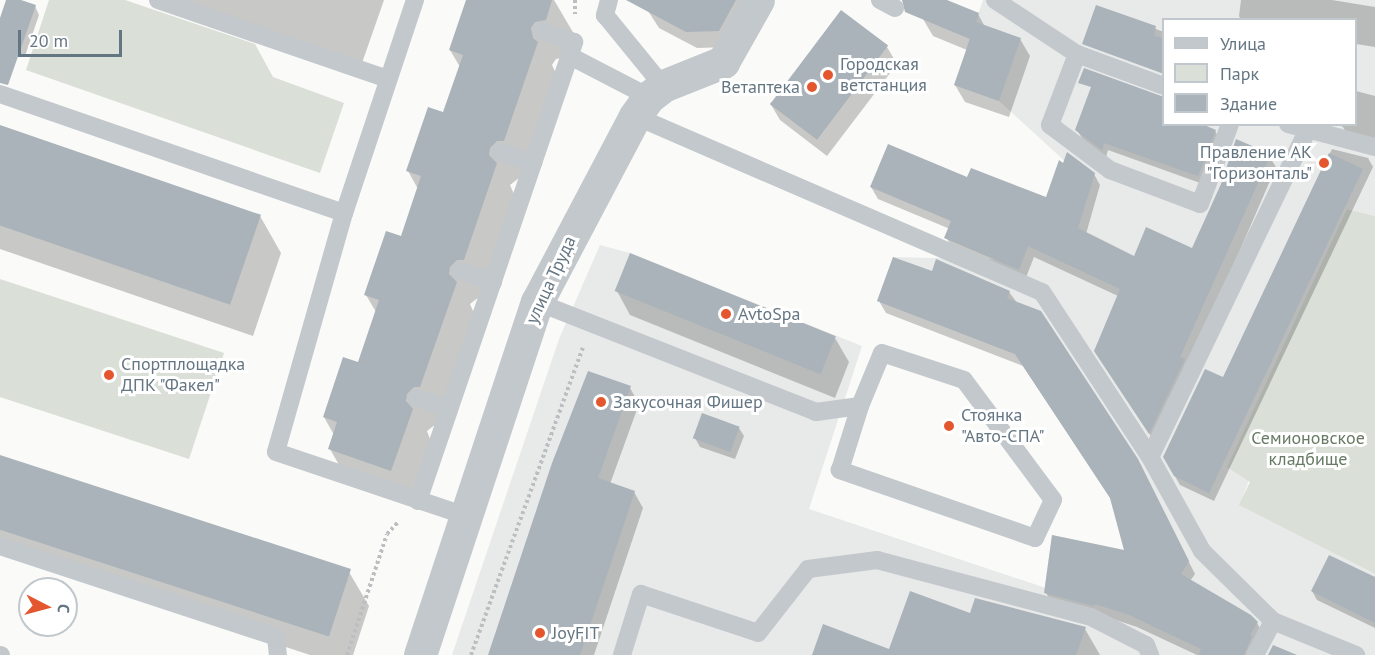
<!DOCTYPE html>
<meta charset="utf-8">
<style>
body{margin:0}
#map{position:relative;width:1375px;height:655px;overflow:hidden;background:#fafaf8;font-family:"PT Sans",sans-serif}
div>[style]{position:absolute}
.built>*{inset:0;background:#e8e9e9}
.green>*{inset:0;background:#dadfd7}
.shadow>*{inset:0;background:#0003}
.building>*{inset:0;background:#aab3b9;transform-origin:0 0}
.path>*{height:4px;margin-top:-2px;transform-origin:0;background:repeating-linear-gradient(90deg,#bbbfc2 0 3px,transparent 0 6px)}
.lane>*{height:18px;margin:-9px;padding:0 9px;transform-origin:9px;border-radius:9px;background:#c3c8cc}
.street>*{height:33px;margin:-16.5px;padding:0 16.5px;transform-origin:16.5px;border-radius:16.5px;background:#c3c8cc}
.dots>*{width:16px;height:16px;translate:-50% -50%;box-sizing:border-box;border:3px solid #fff;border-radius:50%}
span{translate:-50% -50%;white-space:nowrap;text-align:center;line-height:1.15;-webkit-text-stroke:6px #fff;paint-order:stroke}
.poi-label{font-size:18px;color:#657683}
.left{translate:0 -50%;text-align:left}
.right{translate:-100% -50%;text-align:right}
.street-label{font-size:18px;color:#657683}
.park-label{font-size:18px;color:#687a64}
.legend{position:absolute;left:1162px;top:18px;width:195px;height:108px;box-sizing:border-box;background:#fff;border:2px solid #c1c8cd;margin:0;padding:8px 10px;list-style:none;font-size:18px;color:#657683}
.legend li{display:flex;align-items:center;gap:12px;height:30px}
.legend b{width:30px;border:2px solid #c1c8cd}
.north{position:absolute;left:18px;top:577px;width:60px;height:60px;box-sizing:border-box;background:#fff;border:2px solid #c1c8cd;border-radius:50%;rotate:96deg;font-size:16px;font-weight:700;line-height:24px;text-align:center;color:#657683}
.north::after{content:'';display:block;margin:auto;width:21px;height:27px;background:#e4572e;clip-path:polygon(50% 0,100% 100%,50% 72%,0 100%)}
.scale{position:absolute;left:18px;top:30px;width:104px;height:27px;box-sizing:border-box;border:3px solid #657683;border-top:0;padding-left:8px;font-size:18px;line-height:21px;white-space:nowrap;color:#657683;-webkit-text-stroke:4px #fff;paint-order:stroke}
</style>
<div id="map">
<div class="built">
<div style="clip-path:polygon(evenodd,983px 0,1375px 0,1375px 216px,1347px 209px,1240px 505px,1375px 574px,1375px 655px,452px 655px,559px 339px,600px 245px,630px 253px,862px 346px,809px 509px,1058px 592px,1045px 586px,1052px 535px,1124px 550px,1110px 498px,1015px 354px,877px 301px,893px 257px,1022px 260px,1041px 212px,1091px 185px,999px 101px,954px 85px,983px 0,1164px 20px,1356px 20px,1356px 124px,1164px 124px,1164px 20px)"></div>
</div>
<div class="green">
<div style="clip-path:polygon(49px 0,125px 0,255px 44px,273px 77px,344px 103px,320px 173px,26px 70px)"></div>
<div style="clip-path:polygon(1347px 209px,1375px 216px,1375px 574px,1239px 505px,1250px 482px,1227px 467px)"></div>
<div style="clip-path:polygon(0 279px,224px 353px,189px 459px,0 397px)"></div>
</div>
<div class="shadow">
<div style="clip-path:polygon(8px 0,35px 6px,39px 15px,25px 56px,0 47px,0 22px)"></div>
<div style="clip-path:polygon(180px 0,384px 0,362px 63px)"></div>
<div style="clip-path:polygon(468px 0,554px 0,574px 34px,566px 57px,556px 59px,552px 65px,559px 80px,519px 178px,510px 185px,517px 201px,479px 297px,470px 304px,477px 320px,436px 424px,427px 431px,433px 447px,412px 507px,351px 486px,330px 449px,334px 435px,324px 417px,359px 364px,376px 312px,366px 295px,402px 238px,418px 189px,408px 171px,444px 114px,460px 67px,450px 50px)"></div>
<div style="clip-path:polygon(641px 0,753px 0,729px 47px,697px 48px,659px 28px)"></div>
<div style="clip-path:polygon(932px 0,943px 0,978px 14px,985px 27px,1020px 39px,1030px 56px,1009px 117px,965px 102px,955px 85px,967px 50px,933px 36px,923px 19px)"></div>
<div style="clip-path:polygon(1241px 0,1332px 0,1375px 7px,1375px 47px,1356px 44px,1356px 20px,1241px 20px,1239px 16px)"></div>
<div style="clip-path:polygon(1097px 7px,1164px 32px,1164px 67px)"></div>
<div style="clip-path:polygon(887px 47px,897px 64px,827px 156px,780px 120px,770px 103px)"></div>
<div style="clip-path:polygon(1356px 91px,1375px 96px,1375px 143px,1348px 136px,1343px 127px,1336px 124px,1356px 124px)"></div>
<div style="clip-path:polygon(1164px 124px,1215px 131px,1220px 140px,1203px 184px,1108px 150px,1106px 157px,1082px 138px,1077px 130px)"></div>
<div style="clip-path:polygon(0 127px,260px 216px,281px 253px,253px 336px,0 249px)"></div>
<div style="clip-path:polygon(1332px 149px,1368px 158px,1373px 167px,1214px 501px,1180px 485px,1164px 457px,1223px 379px)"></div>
<div style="clip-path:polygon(1269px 156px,1276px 167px,1156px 444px,1103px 363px,1118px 296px,1034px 257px,1025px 280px,953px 249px,946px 237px,950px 229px,878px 199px,871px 187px,968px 179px,1047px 199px,1094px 174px,1100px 185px,1086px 234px,1134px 258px,1193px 250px,1222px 184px)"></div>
<div style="clip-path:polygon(933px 273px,1009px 292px,1144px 473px,1195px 574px,1190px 581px,1257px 623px,1264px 635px,1255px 655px,1197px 655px,1137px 627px,1101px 615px,1053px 605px,1046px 593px,1126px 552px,1113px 501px,1023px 366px,886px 313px,879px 301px)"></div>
<div style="clip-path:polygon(617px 291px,835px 338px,849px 362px,835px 398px,630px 315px)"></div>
<div style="clip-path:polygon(630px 388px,639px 404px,610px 484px,634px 492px,643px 508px,594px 655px,490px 655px)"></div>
<div style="clip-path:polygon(739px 428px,744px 436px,735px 459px,700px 447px,695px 438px)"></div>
<div style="clip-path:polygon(0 457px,349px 572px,369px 606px,353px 655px,310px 655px,0 553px)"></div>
<div style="clip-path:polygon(1375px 579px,1375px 628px,1317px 600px,1312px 591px)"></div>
<div style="clip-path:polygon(971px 615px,1085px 629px,1100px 655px,814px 655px,890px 651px)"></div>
</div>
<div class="building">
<div style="clip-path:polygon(6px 0,21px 0,36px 5px,8px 85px,0 83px,0 18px)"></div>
<div style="clip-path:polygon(466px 0,552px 0,546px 20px,535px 22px,531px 28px,533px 38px,538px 42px,504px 141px,497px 141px,490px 148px,489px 155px,497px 163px,464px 260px,457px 260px,450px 267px,449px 274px,457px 282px,420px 387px,414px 387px,407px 394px,406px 401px,413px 409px,391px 471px,328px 449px,337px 422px,323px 417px,343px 357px,358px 362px,379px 300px,364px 295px,386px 231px,401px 236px,421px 176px,406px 171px,428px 107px,443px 112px,463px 55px,449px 50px)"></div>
<div style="clip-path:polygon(626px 0,736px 0,719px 31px,686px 32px)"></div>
<div style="clip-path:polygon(902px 0,947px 0,979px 13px,976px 22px,1021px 38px,999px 101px,954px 85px,970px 39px,905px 12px)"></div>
<div style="clip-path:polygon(1096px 5px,1156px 26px,1154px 36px,1164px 38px,1164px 74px,1082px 44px)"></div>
<div style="left:841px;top:10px;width:59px;height:118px;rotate:37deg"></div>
<div style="clip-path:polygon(1084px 68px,1164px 97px,1164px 124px,1202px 124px,1216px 130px,1198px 176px,1104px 143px,1102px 150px,1075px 130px,1091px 87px,1078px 83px)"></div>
<div style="left:0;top:125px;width:276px;height:95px;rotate:19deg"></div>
<div style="clip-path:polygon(1236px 139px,1271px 154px,1180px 357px,1185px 359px,1149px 434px,1094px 351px,1120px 289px,1028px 246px,1019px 270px,944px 238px,951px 221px,870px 187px,888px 144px,967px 177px,971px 168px,1046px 197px,1059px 160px,1063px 163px,1067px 152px,1095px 173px,1078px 228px,1134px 256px,1146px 227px,1192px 248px,1221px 184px)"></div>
<div style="clip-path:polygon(1329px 153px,1363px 169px,1209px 493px,1174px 476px,1163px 457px,1205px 369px,1223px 377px)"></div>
<div style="left:630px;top:253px;width:222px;height:41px;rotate:22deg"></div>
<div style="clip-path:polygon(893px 257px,932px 271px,936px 259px,1010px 291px,1007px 298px,1041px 311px,1138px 459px,1189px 561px,1181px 574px,1251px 615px,1258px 622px,1250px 635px,1252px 636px,1244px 655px,1199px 655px,1201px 649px,1129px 615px,1095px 604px,1094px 606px,1044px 593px,1052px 535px,1124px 550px,1110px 498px,1015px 354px,877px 301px)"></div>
<div style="clip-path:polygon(588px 371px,631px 386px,598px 478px,635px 491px,580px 655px,488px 655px,552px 463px)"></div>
<div style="left:702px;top:413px;width:40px;height:27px;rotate:20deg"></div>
<div style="left:0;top:455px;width:369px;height:71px;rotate:18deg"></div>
<div style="clip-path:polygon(1329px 555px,1375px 577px,1375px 623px,1311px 591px)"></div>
<div style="clip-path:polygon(910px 591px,970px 613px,975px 598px,1086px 627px,1076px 655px,812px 655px,823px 624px,889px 649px)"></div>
<div style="clip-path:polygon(1273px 645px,1297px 655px,1268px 655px)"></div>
</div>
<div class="path">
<div style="left:575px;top:0;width:14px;rotate:90deg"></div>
<div style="left:347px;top:655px;width:127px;rotate:-71.7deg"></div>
<div style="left:387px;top:534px;width:18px;rotate:-47deg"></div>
<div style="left:471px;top:655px;width:327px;rotate:-70deg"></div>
</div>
<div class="lane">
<div style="left:158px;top:0;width:243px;rotate:19deg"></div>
<div style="left:415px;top:0;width:225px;rotate:108.4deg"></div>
<div style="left:344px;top:213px;width:248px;rotate:105.9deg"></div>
<div style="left:276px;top:452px;width:200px;rotate:18.6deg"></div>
<div style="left:609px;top:0;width:16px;rotate:105deg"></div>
<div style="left:605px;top:15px;width:92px;rotate:50.8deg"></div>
<div style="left:880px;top:0;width:17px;rotate:28deg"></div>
<div style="left:995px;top:0;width:98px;rotate:33.4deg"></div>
<div style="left:1077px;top:54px;width:93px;rotate:20.2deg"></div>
<div style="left:1077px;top:54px;width:76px;rotate:110.8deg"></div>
<div style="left:1050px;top:125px;width:75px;rotate:36.9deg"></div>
<div style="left:1110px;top:170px;width:96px;rotate:20.7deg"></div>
<div style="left:1200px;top:204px;width:85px;rotate:-69.4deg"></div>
<div style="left:570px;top:56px;width:89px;rotate:27.4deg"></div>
<div style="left:0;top:94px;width:364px;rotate:19.1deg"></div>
<div style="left:635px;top:116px;width:443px;rotate:23.4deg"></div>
<div style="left:1042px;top:292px;width:197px;rotate:56.8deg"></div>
<div style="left:1288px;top:124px;width:90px;rotate:14.8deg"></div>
<div style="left:1308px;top:129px;width:364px;rotate:115.7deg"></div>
<div style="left:1150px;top:457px;width:107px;rotate:61deg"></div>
<div style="left:1202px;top:551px;width:100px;rotate:44.6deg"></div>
<div style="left:1273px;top:621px;width:90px;rotate:22.3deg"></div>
<div style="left:500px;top:152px;width:35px;rotate:18deg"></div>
<div style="left:460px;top:271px;width:35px;rotate:18deg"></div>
<div style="left:537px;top:302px;width:300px;rotate:21.5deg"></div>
<div style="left:816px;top:412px;width:44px;rotate:-7.8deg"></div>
<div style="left:860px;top:406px;width:57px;rotate:-67.5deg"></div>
<div style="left:882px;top:353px;width:86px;rotate:18.2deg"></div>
<div style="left:964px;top:380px;width:149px;rotate:53.4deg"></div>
<div style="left:1053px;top:500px;width:42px;rotate:115.3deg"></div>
<div style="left:1035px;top:538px;width:207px;rotate:-160.8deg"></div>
<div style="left:840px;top:470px;width:67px;rotate:-72.6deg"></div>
<div style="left:417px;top:398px;width:34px;rotate:19deg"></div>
<div style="left:418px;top:501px;width:485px;rotate:-71.2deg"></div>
<div style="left:574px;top:42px;width:34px;rotate:-161deg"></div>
<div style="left:0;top:546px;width:291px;rotate:18.2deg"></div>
<div style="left:276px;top:637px;width:18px;rotate:84deg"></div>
<div style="left:0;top:655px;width:1px"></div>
<div style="left:622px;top:655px;width:64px;rotate:-72.7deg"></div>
<div style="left:641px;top:594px;width:123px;rotate:18.4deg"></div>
<div style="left:758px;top:633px;width:81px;rotate:-52deg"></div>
<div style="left:808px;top:569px;width:70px;rotate:-7.4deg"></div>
<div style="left:877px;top:560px;width:221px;rotate:14.9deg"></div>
<div style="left:1091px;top:617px;width:62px;rotate:27deg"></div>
<div style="left:1146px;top:645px;width:11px;rotate:68deg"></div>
<div style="left:1255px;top:655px;width:38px;rotate:-62deg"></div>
</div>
<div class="street">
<div style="left:420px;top:655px;width:372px;rotate:-71.7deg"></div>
<div style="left:537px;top:302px;width:210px;rotate:-62.2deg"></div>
<div style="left:635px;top:116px;width:24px;rotate:-54deg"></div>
<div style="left:649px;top:97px;width:18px;rotate:-38deg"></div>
<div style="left:663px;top:86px;width:65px;rotate:-21.8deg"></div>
<div style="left:723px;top:62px;width:71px;rotate:-60.6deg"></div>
</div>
<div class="dots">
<div style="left:828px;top:75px;background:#e4572e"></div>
<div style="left:812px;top:87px;background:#e4572e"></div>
<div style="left:1324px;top:163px;background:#e4572e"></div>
<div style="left:726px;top:314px;background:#e4572e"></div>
<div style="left:109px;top:375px;background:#e4572e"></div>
<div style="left:601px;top:402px;background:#e4572e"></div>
<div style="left:949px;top:426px;background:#e4572e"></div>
<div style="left:540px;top:633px;background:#e4572e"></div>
</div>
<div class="poi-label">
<span class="left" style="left:840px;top:75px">Городская<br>ветстанция</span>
<span class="right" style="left:800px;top:87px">Ветаптека</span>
<span class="right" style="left:1312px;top:163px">Правление АК<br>"Горизонталь"</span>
<span class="left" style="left:738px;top:314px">AvtoSpa</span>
<span class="left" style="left:121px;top:375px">Спортплощадка<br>ДПК "Факел"</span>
<span class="left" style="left:613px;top:402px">Закусочная Фишер</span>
<span class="left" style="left:961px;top:426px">Стоянка<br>"Авто-СПА"</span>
<span class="left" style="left:552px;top:633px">JoyFIT</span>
</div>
<div class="street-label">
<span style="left:551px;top:280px;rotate:-65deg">улица Труда</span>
</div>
<div class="park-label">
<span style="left:1308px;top:449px">Семионовское<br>кладбище</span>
</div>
<ul class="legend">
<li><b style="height:8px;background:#c3c8cc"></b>Улица</li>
<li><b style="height:16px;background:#dadfd7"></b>Парк</li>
<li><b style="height:16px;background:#aab3b9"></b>Здание</li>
</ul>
<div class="north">С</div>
<div class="scale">20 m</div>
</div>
